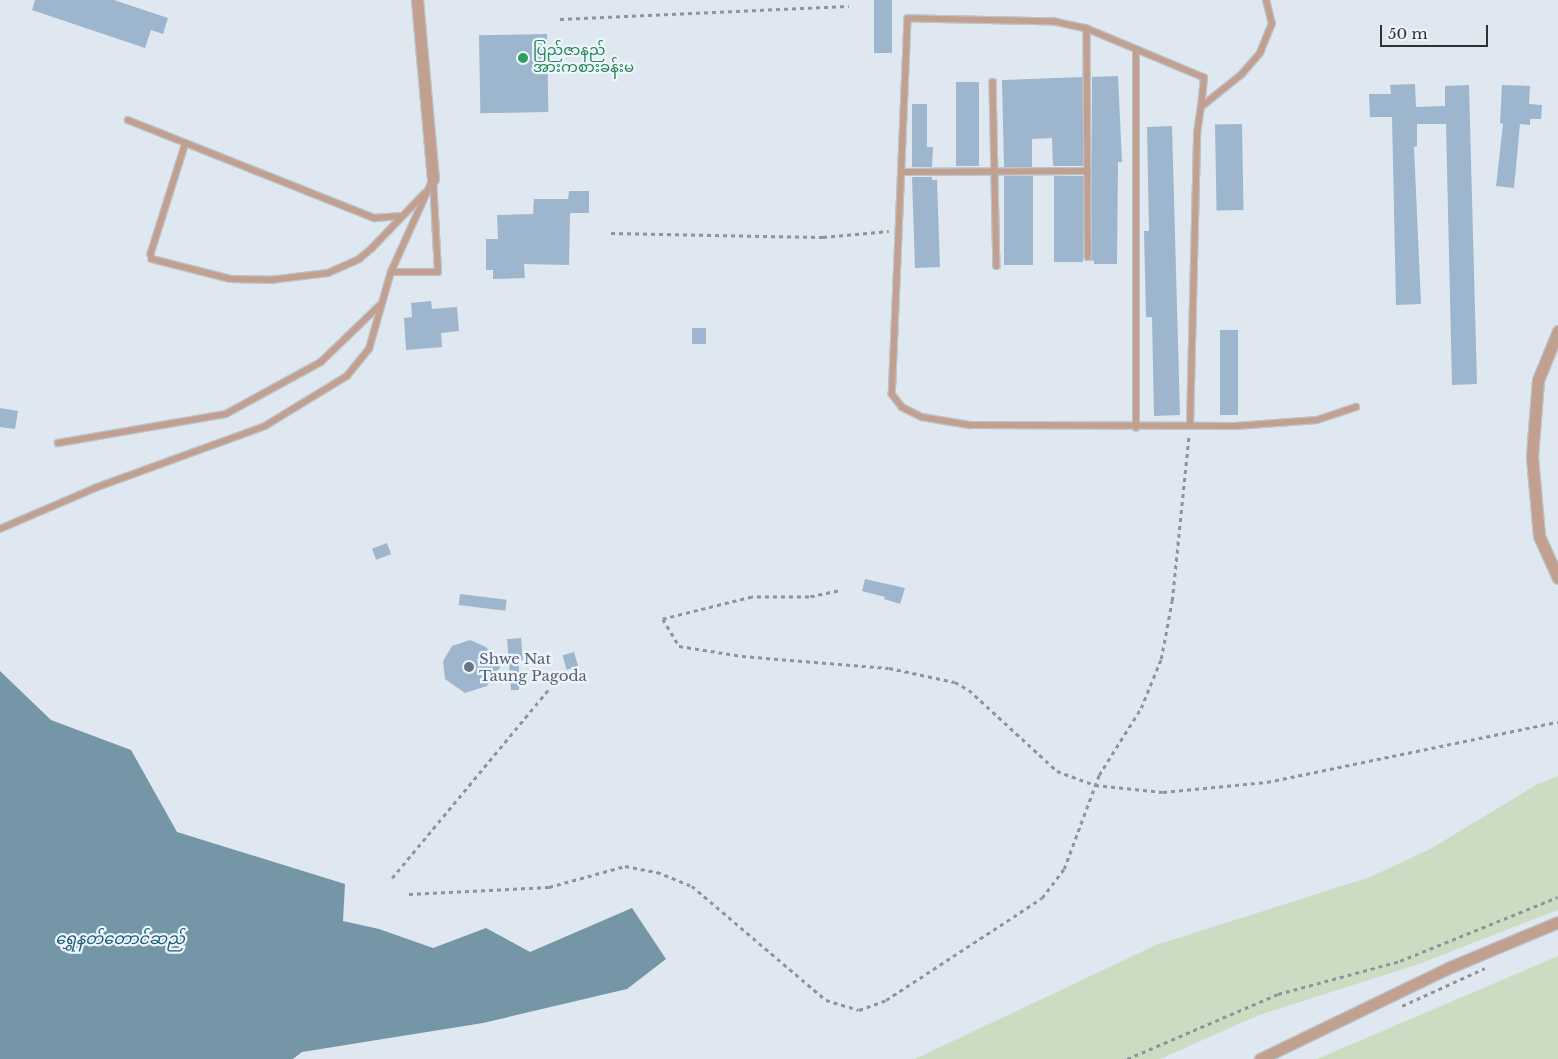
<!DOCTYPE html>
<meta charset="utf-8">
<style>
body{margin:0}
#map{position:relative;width:1558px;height:1059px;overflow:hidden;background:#dfe8f0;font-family:"Libre Baskerville","Noto Sans Myanmar",serif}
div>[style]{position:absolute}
.green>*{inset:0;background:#ccdcc3}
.water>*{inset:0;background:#7596a6}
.building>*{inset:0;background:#9db6cd;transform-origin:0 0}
.path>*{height:2.5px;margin-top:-1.25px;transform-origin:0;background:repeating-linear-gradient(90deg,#8e959a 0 4px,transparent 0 8px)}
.roads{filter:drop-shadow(1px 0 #bcc4cb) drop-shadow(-1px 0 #bcc4cb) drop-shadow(0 1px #bcc4cb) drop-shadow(0 -1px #bcc4cb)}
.lane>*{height:5.5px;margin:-2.75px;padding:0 2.75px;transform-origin:2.75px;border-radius:2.75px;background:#c2a090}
.street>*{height:11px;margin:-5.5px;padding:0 5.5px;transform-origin:5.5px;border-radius:5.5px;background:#c2a090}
.dots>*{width:14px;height:14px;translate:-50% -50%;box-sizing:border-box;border:2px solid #ecf5fd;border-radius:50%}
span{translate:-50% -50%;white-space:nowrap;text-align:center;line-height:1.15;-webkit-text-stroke:4.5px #ecf5fd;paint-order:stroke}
.leisure-label{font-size:15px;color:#27864d}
.left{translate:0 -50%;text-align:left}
.worship-label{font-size:15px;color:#5b616d}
.water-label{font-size:16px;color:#1c5b73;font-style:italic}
.scale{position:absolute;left:1380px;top:25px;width:108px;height:22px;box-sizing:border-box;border:2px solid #2e3235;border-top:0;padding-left:6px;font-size:15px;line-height:18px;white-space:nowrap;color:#2e3235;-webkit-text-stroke:4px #ecf5fd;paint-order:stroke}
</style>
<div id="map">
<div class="green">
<div style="clip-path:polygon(1558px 776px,1558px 910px,1555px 911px,1419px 964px,1259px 1015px,1160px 1059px,915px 1059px,1156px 945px,1370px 877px,1432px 848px,1536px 785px)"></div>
<div style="clip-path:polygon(1558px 956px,1558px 1059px,1317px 1059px)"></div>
</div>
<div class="water">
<div style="clip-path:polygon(0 671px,51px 720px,131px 750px,177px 832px,345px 884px,343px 921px,379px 929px,433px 948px,486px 928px,530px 952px,632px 908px,666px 959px,627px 989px,483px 1023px,302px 1052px,293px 1059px,0 1059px)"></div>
</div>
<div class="building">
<div style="clip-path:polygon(35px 0,114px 0,168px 18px,163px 34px,151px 30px,145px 48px,32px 10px)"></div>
<div style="left:874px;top:0;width:18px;height:53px"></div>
<div style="left:547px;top:34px;width:78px;height:68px;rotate:89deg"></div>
<div style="clip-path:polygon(1118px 76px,1122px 162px,1118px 162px,1117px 264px,1094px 264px,1094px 260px,1091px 261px,1092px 77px)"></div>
<div style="clip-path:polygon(1083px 77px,1083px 166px,1053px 166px,1052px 138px,1032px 139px,1032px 167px,1004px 167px,1002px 80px)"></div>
<div style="left:956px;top:82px;width:23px;height:84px"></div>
<div style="clip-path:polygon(1415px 84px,1416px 107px,1445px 106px,1445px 86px,1469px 85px,1477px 384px,1452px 385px,1446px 124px,1417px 124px,1417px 146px,1414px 147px,1421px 304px,1396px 305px,1392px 117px,1370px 117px,1369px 94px,1391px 94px,1390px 85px)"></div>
<div style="clip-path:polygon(1502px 85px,1530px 86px,1529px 104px,1542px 105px,1541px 119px,1530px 119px,1530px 125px,1520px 124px,1514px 188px,1496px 186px,1503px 124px,1500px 123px)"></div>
<div style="clip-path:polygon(912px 104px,927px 104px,927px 147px,933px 147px,932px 167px,912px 167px)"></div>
<div style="left:1242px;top:124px;width:86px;height:27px;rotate:89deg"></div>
<div style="clip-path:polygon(1172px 126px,1180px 415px,1154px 416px,1152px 317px,1146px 317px,1144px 231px,1149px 231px,1147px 127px)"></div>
<div style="left:1004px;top:176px;width:29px;height:89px"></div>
<div style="left:1054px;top:176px;width:29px;height:86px"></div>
<div style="clip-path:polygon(912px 177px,932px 177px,932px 180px,937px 180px,940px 267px,915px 268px)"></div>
<div style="clip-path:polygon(569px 191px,589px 191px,589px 213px,570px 213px,569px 265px,524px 264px,525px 278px,493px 279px,493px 270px,486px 270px,486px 239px,498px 239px,497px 215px,533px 214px,534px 199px,568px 199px)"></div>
<div style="clip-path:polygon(431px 301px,432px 309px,457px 307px,459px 331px,441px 333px,442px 347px,406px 350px,404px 318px,412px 317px,411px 303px)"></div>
<div style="left:692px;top:328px;width:14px;height:16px"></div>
<div style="left:1220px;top:330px;width:18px;height:85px"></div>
<div style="clip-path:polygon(0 408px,18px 411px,15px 429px,0 427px)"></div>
<div style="left:387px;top:543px;width:12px;height:16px;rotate:70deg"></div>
<div style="clip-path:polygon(865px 579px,905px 588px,900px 604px,884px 599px,885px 597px,862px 591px)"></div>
<div style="left:460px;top:594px;width:47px;height:11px;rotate:7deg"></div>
<div style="clip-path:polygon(521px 638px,523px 660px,519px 660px,519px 690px,511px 690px,507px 639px)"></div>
<div style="clip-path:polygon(470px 640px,486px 647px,501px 666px,487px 686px,465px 693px,445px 679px,443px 661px,452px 646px)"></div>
<div style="left:574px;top:652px;width:15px;height:12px;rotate:74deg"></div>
</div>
<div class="path">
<div style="left:560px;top:19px;width:289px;rotate:-2.6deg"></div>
<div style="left:611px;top:233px;width:212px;rotate:1.1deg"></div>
<div style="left:823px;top:237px;width:66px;rotate:-5.2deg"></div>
<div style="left:838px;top:591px;width:30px;rotate:168deg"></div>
<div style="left:809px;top:597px;width:57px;rotate:180deg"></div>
<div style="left:752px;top:597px;width:92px;rotate:166.1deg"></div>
<div style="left:663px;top:619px;width:31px;rotate:59deg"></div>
<div style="left:679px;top:646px;width:64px;rotate:9deg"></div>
<div style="left:742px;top:656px;width:147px;rotate:4.7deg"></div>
<div style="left:889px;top:668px;width:67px;rotate:12deg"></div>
<div style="left:955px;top:682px;width:16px;rotate:30deg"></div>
<div style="left:969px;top:690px;width:120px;rotate:42.6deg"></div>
<div style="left:1057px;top:771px;width:40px;rotate:20.2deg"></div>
<div style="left:1095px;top:785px;width:68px;rotate:5.9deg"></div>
<div style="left:1163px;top:792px;width:104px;rotate:-5.5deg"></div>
<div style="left:1267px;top:782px;width:297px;rotate:-11.7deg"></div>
<div style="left:392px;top:878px;width:246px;rotate:-50.3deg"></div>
<div style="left:409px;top:894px;width:140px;rotate:-2.9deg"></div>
<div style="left:549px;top:887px;width:79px;rotate:-15.4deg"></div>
<div style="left:625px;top:866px;width:33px;rotate:11deg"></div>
<div style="left:657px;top:872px;width:38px;rotate:22deg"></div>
<div style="left:692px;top:886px;width:176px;rotate:40.4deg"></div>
<div style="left:826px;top:1000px;width:34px;rotate:17deg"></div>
<div style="left:859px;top:1010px;width:29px;rotate:-20deg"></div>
<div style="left:886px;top:1000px;width:186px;rotate:-33.2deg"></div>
<div style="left:1042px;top:898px;width:36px;rotate:-53deg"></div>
<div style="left:1064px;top:869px;width:100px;rotate:-69.6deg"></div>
<div style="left:1099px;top:775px;width:79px;rotate:-57.9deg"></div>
<div style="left:1141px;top:708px;width:53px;rotate:-67.8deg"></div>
<div style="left:1161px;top:659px;width:59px;rotate:-79.3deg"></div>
<div style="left:1172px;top:601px;width:167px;rotate:-84.2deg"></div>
<div style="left:1402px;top:1006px;width:91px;rotate:-24.6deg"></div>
<div style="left:1127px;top:1059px;width:164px;rotate:-23.3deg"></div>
<div style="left:1278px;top:994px;width:126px;rotate:-15.1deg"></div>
<div style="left:1400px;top:961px;width:170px;rotate:-22.1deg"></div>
</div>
<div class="roads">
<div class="lane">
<div style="left:1087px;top:29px;width:228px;rotate:89.7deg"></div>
<div style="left:993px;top:82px;width:184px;rotate:88.8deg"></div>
<div style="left:1201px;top:107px;width:29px;rotate:-84deg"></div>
<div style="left:1204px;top:78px;width:127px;rotate:-157.3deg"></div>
<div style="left:1087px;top:29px;width:33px;rotate:-168deg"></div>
<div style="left:1055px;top:22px;width:147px;rotate:-178.8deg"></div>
<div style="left:908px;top:19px;width:375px;rotate:92.4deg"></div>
<div style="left:892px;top:394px;width:16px;rotate:52deg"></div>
<div style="left:902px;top:407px;width:22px;rotate:27deg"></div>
<div style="left:922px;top:417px;width:49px;rotate:9.5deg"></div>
<div style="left:970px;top:425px;width:266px;rotate:0.2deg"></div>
<div style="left:1236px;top:426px;width:81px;rotate:-4.2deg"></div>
<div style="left:1317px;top:420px;width:41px;rotate:-18.4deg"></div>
<div style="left:128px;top:120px;width:265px;rotate:21.7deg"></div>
<div style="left:374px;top:218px;width:28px;rotate:-4deg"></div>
<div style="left:186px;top:143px;width:116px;rotate:107.5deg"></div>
<div style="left:151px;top:254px;width:5px;rotate:79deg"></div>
<div style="left:152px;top:259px;width:81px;rotate:14.2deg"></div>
<div style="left:231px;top:279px;width:39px;rotate:1deg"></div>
<div style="left:270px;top:280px;width:58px;rotate:-6.9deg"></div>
<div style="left:328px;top:273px;width:34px;rotate:-24deg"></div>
<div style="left:359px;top:259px;width:17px;rotate:-40deg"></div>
<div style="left:372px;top:248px;width:76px;rotate:-46.1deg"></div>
<div style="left:901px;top:172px;width:187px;rotate:-0.3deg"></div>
<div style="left:391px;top:272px;width:47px"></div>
<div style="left:438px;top:272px;width:91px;rotate:-93.1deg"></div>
<div style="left:1190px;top:426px;width:292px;rotate:-88.6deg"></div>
<div style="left:1197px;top:134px;width:27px;rotate:-82deg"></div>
<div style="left:1201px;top:107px;width:51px;rotate:-38.7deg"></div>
<div style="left:1241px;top:75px;width:29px;rotate:-49deg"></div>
<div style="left:1260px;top:53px;width:31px;rotate:-68deg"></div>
<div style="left:1272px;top:24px;width:25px;rotate:-104deg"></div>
<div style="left:1136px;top:428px;width:378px;rotate:-90deg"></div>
<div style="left:58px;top:443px;width:170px;rotate:-9.8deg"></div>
<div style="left:226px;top:414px;width:108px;rotate:-28.7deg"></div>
<div style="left:321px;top:362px;width:81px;rotate:-44deg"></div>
<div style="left:0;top:529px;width:103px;rotate:-23.3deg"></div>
<div style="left:95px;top:488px;width:181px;rotate:-20deg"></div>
<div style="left:265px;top:426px;width:96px;rotate:-31.4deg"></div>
<div style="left:347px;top:376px;width:35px;rotate:-51deg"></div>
<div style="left:369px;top:349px;width:80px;rotate:-74.1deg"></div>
<div style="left:391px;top:272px;width:102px;rotate:-65.7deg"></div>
</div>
<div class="street">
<div style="left:417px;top:0;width:180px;rotate:84.9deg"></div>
<div style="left:1558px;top:331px;width:53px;rotate:112.2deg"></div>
<div style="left:1538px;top:380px;width:77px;rotate:94.5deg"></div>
<div style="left:1532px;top:457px;width:79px;rotate:84.9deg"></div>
<div style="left:1539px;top:536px;width:46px;rotate:65.7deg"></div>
<div style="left:1260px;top:1059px;width:209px;rotate:-25.8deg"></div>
<div style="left:1448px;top:968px;width:119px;rotate:-22.7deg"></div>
</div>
</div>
<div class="dots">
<div style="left:523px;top:58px;background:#2e9e5b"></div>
<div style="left:469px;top:667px;background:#6b7280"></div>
</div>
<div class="leisure-label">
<span class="left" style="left:533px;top:58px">ပြည်ဇာနည်<br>အားကစားခန်းမ</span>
</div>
<div class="worship-label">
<span class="left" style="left:479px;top:667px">Shwe Nat<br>Taung Pagoda</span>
</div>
<div class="water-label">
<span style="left:120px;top:938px">ရွှေနတ်တောင်ဆည်</span>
</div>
<div class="scale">50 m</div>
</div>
